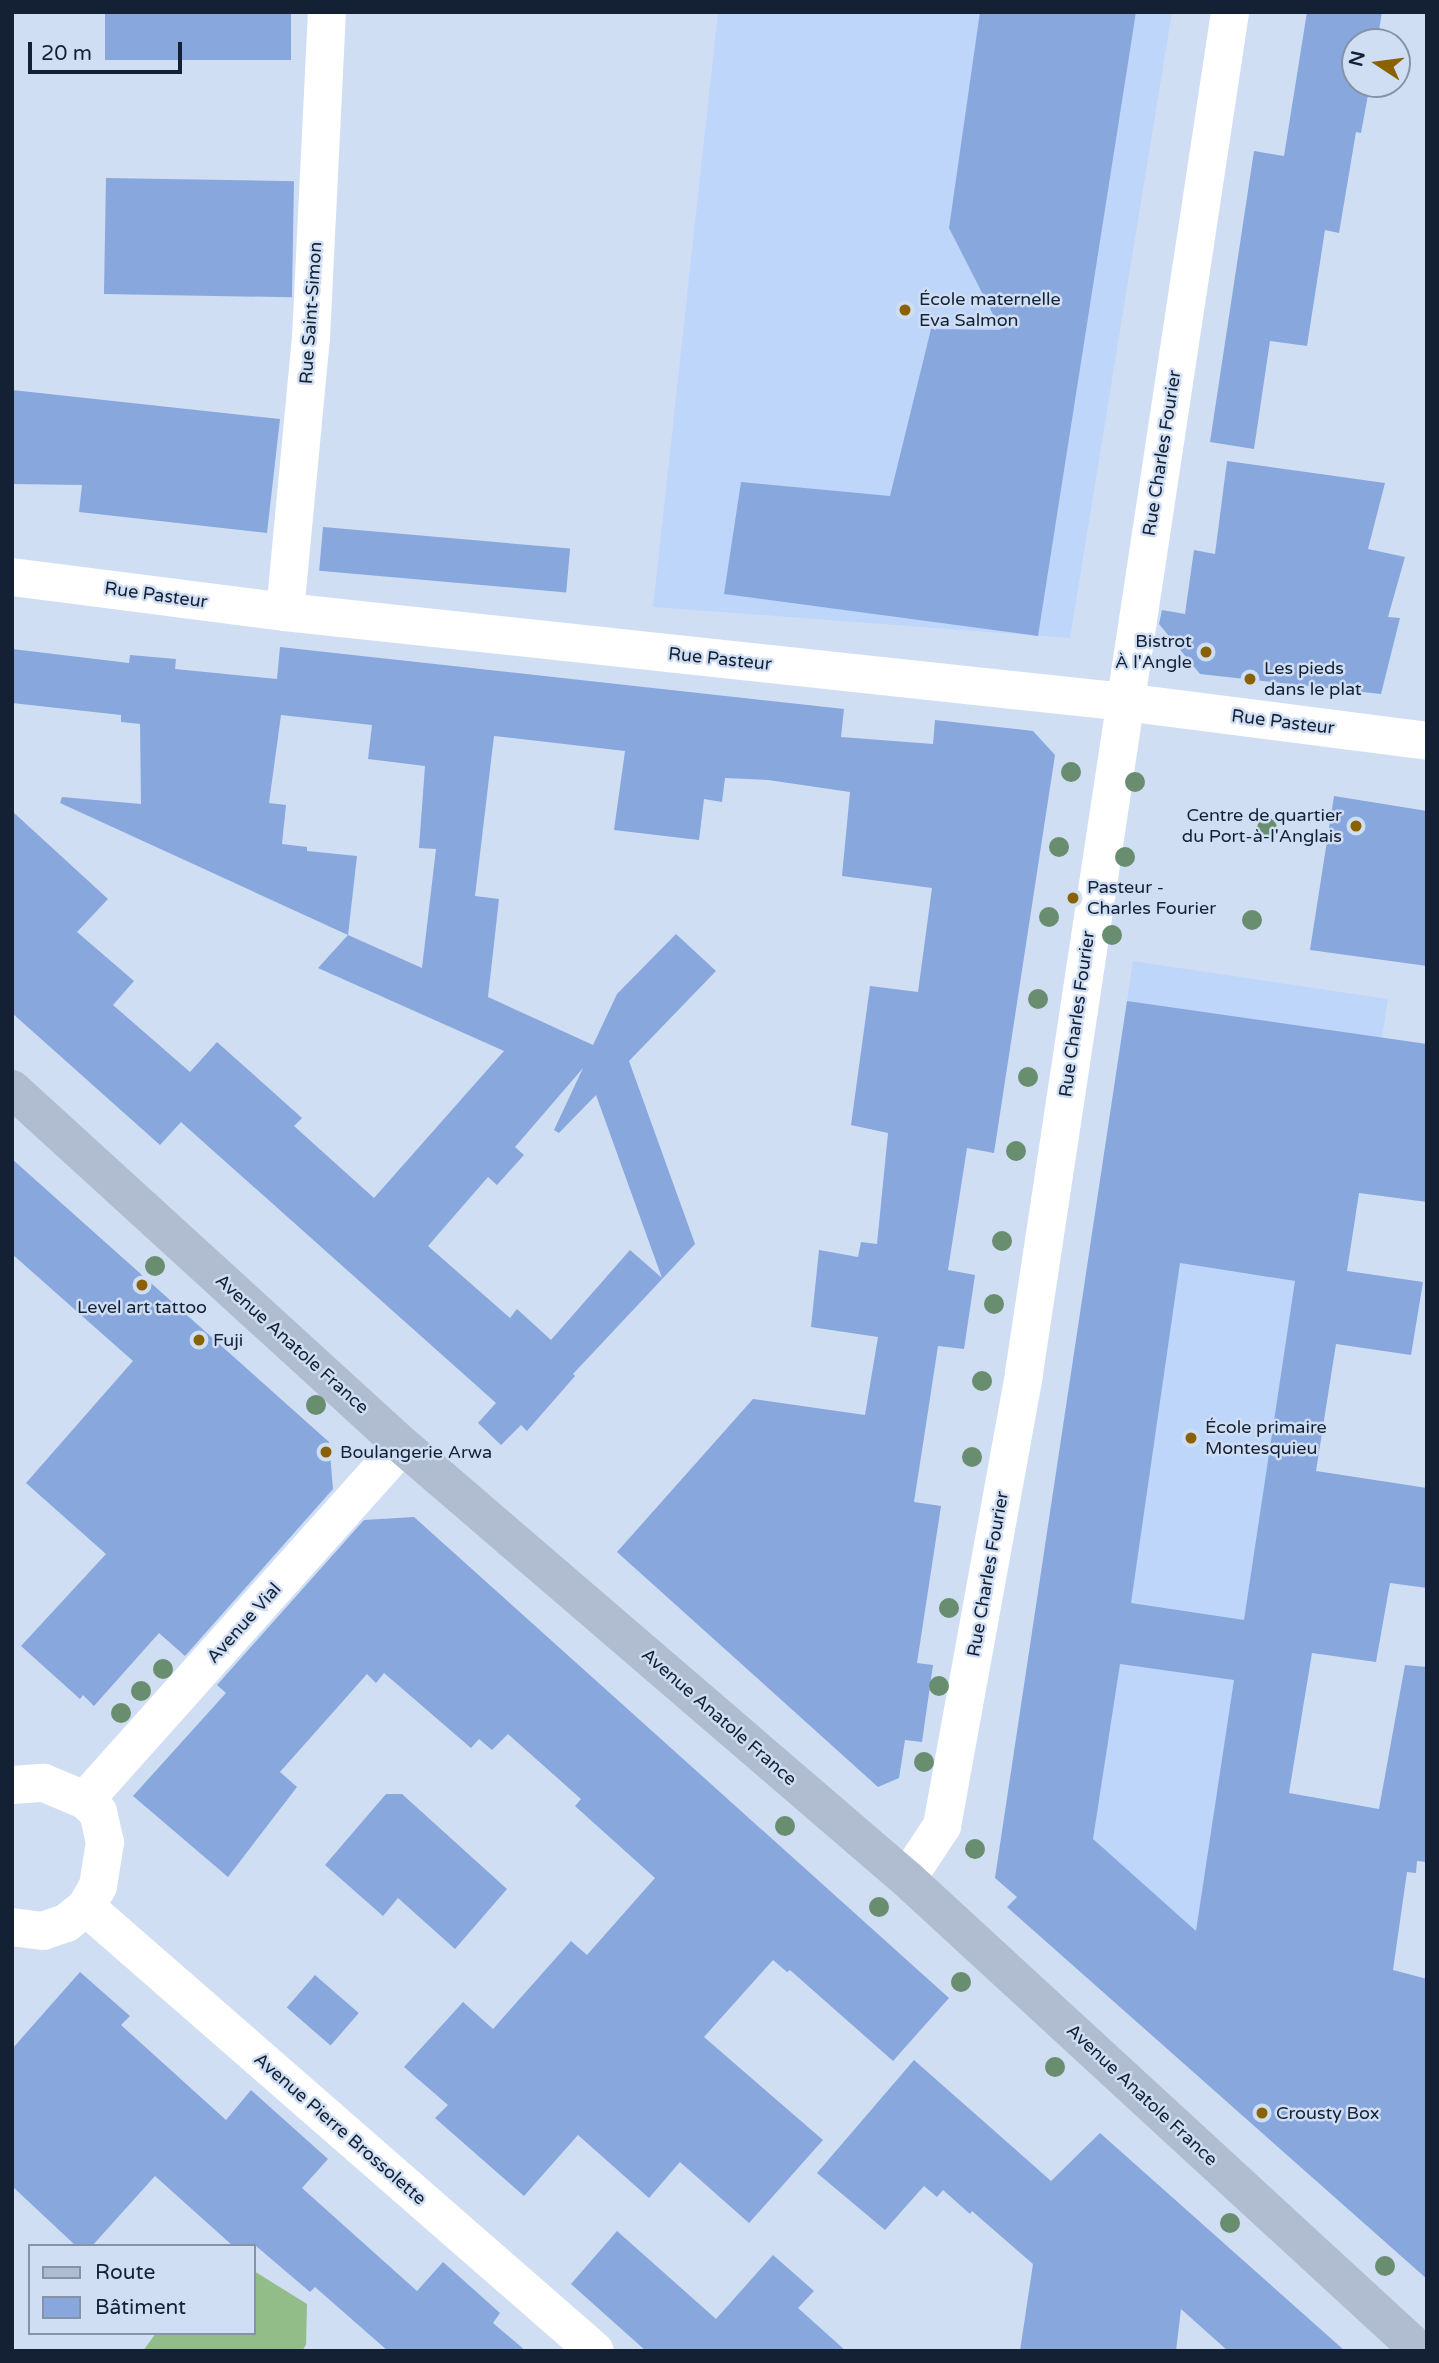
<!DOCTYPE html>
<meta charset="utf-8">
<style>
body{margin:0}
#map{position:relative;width:1439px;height:2363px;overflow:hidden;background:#d0def4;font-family:"Varela Round",sans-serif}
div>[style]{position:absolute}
.built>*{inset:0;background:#bfd6fb}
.forest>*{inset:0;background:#92bd89}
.building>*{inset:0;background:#87a7dd;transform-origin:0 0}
.minor>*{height:38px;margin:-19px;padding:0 19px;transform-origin:19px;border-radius:19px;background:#fff}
.tertiary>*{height:38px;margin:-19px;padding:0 19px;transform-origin:19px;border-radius:19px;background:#fff}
.secondary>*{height:38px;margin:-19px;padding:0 19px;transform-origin:19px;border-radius:19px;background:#b0bccf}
.trees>*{width:20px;height:20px;margin:-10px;border-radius:50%;background:#688e6f}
.dots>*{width:19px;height:19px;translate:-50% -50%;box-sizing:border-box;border:4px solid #d0def4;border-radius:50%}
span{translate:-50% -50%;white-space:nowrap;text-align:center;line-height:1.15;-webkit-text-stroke:5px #d0def4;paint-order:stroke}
.poi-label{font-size:18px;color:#142034}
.left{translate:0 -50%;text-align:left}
.right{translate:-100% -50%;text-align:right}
.street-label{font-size:18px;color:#142034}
.frame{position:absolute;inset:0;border:14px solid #142034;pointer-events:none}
.legend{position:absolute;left:28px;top:2244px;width:228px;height:91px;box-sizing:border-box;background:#d0def4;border:2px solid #8592a7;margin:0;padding:9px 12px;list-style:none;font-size:21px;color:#142034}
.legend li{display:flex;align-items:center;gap:14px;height:35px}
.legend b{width:35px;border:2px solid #8592a7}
.north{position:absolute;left:1341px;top:28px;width:70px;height:70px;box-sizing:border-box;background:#d0def4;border:2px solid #8592a7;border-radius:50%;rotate:283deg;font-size:19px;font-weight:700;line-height:28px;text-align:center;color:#142034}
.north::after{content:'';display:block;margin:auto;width:24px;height:32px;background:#8a6201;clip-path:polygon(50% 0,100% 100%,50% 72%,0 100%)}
.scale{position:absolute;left:28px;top:42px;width:154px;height:32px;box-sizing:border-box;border:4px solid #142034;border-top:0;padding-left:9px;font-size:21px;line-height:24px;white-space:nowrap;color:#142034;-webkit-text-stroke:5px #d0def4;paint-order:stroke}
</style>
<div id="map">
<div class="built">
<div style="clip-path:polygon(718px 12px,1172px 12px,1070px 638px,653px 607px)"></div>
<div style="clip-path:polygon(1133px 961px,1388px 999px,1221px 2073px,995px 1878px)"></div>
</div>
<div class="forest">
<div style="clip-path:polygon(254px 2271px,307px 2304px,306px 2345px,302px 2351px,143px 2351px,156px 2333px,254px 2333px)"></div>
</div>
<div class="building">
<div style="left:105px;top:12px;width:186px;height:48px"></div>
<div style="clip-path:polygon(980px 12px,1136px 12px,1038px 636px,724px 594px,741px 482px,890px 496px,931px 329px,1001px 330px,949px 228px)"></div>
<div style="clip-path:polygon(1307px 12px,1382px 12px,1377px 42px,1355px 42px,1355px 84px,1370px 84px,1361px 133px,1356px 132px,1339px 233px,1325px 230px,1307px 346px,1270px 341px,1254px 449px,1210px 442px,1254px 151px,1284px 156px)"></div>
<div style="left:106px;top:178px;width:188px;height:116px;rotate:1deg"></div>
<div style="clip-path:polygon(12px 390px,280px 419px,267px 533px,79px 512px,82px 485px,12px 484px)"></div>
<div style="clip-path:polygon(1227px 461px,1385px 483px,1368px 549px,1405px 557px,1388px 617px,1400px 618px,1381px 694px,1200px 674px,1159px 624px,1162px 610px,1185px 614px,1194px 550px,1215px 554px)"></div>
<div style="left:323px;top:527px;width:248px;height:44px;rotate:5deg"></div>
<div style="clip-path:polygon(evenodd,280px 647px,844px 709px,841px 737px,933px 744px,935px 720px,1033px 731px,1055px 755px,994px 1153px,967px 1148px,948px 1270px,975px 1275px,964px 1349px,938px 1346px,923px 1444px,914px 1502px,941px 1506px,917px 1663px,933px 1665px,922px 1742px,905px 1740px,899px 1778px,878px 1787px,617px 1552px,753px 1399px,865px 1415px,878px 1337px,811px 1327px,819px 1250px,858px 1257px,861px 1242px,877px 1244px,888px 1133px,851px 1125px,870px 986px,918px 992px,932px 888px,842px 876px,850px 792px,768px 780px,725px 778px,722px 802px,704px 799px,699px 840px,614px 830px,625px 751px,494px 736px,475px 896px,499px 899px,488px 997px,593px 1045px,617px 994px,676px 934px,716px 971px,629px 1061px,695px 1244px,573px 1374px,575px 1376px,527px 1431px,521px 1425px,501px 1445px,478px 1423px,496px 1403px,181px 1122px,160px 1145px,12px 1013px,12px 811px,108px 899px,77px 932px,134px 981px,113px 1005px,190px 1072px,217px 1042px,302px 1118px,294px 1126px,374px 1198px,504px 1051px,318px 968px,348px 935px,60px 803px,62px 797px,141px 804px,140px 724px,121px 722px,121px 715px,12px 703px,12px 649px,129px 663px,130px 655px,176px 659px,175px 669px,277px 679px,280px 647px,281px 715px,372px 725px,368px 759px,425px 766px,419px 848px,436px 849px,422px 968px,348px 935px,357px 856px,307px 851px,307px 847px,282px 844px,286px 805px,269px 803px,281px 715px,280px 647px,583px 1068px,554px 1130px,559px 1133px,596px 1095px,662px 1278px,630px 1250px,551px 1340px,517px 1309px,510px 1318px,428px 1246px,488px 1177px,497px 1185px,524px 1155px,515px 1147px,583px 1068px)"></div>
<div style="clip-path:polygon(1334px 796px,1427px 811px,1427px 966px,1310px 950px)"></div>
<div style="clip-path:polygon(evenodd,1127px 1001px,1427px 1044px,1427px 1202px,1359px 1193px,1347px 1271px,1423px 1282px,1411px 1355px,1336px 1344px,1316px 1471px,1427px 1488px,1427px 1588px,1390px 1583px,1376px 1662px,1312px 1653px,1289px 1793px,1379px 1809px,1405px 1665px,1427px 1667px,1427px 1862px,1417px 1861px,1416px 1873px,1407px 1872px,1393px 1970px,1427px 1979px,1427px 2279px,1007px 1907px,1017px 1897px,995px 1878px,1127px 1001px,1180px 1263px,1295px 1281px,1244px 1620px,1131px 1603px,1180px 1263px,1127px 1001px,1120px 1664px,1234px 1680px,1196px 1931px,1093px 1839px,1120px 1664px)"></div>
<div style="clip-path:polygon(12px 1159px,329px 1442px,333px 1489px,185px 1656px,159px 1633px,94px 1706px,83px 1695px,80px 1699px,21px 1646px,106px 1554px,26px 1483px,133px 1361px,12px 1254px)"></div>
<div style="clip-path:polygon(414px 1517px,949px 1998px,893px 2061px,790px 1970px,787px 1972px,773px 1960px,704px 2037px,823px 2140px,749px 2223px,680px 2162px,649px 2198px,578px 2135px,524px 2196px,435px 2118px,448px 2105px,404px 2067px,463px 2002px,493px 2029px,571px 1941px,587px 1955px,655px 1878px,575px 1806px,581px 1799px,508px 1734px,492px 1750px,479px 1739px,471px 1748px,384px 1673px,376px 1683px,367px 1674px,280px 1772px,297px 1787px,228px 1877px,133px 1796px,226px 1693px,217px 1685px,364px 1520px)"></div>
<div style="clip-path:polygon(386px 1794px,402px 1794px,507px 1889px,455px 1949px,398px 1898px,383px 1916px,325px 1865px)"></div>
<div style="clip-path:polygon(80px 1972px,130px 2016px,121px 2025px,226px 2120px,251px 2090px,328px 2159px,302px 2188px,417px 2291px,443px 2262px,500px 2313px,493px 2323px,526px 2351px,388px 2351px,315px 2287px,310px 2292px,256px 2246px,233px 2246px,155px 2176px,92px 2246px,76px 2246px,12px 2186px,12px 2049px)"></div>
<div style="left:315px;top:1975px;width:58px;height:43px;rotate:41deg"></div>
<div style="clip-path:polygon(914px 2060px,1051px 2181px,1100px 2133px,1345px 2351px,1228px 2351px,1181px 2309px,1176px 2351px,1020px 2351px,1033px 2264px,972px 2211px,970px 2214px,943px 2190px,937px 2197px,924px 2186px,885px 2230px,817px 2173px)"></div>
<div style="clip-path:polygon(617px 2231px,716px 2319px,773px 2255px,814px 2291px,798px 2308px,846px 2351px,646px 2351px,571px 2284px)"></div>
</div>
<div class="minor">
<div style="left:12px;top:577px;width:275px;rotate:7.3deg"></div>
<div style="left:285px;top:612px;width:844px;rotate:6.12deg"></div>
<div style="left:1124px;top:702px;width:305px;rotate:7.3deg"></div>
<div style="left:285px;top:612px;width:275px;rotate:-84.6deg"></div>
<div style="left:311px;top:338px;width:326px;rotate:-87.2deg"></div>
<div style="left:12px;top:1785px;width:32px;rotate:-4deg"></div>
<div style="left:44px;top:1783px;width:44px;rotate:22.5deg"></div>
<div style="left:85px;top:1800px;width:18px;rotate:43deg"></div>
<div style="left:98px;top:1812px;width:31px;rotate:77deg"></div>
<div style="left:105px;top:1842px;width:45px;rotate:99deg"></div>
<div style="left:98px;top:1886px;width:24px;rotate:120deg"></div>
<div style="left:86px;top:1907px;width:26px;rotate:141deg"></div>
<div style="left:66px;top:1923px;width:24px;rotate:161deg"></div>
<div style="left:43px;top:1931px;width:31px;rotate:-173deg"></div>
<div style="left:85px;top:1800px;width:476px;rotate:-48.2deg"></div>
<div style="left:86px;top:1907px;width:675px;rotate:41.1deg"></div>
</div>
<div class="tertiary">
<div style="left:907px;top:1879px;width:64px;rotate:-56.6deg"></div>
<div style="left:942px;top:1826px;width:460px;rotate:-79.7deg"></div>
<div style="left:1024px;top:1373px;width:1377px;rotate:-81.39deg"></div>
</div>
<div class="secondary">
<div style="left:12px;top:1089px;width:528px;rotate:42.39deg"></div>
<div style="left:402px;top:1445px;width:666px;rotate:40.68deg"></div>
<div style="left:907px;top:1879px;width:697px;rotate:42.62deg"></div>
</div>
<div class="trees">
<div style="left:1071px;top:772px"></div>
<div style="left:1135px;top:782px"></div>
<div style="left:1267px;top:828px"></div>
<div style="left:1059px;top:847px"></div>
<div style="left:1125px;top:857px"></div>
<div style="left:1049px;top:917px"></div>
<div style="left:1252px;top:920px"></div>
<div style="left:1112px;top:935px"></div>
<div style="left:1038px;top:999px"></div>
<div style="left:1028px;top:1077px"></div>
<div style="left:1016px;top:1151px"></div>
<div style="left:1002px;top:1241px"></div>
<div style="left:155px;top:1266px"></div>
<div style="left:994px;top:1304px"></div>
<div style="left:982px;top:1381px"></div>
<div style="left:316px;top:1405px"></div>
<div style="left:972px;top:1457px"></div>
<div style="left:949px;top:1608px"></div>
<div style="left:163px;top:1669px"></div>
<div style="left:939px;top:1686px"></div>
<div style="left:141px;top:1691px"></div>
<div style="left:121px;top:1713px"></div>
<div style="left:924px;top:1762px"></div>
<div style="left:785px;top:1826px"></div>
<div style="left:975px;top:1849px"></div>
<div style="left:879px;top:1907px"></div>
<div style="left:961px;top:1982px"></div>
<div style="left:1055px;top:2067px"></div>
<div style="left:1230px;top:2223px"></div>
<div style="left:1385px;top:2266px"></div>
</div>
<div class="dots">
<div style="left:905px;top:310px;background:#8a6201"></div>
<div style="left:1206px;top:652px;background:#8a6201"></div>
<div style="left:1250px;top:679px;background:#8a6201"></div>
<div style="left:1356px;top:826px;background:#8a6201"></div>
<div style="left:1073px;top:898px;background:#8a6201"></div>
<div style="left:142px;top:1285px;background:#8a6201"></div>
<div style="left:199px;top:1340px;background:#8a6201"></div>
<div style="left:1191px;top:1438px;background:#8a6201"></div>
<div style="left:326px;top:1452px;background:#8a6201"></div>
<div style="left:1262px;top:2113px;background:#8a6201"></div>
</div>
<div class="poi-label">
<span class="left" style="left:919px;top:310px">École maternelle<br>Eva Salmon</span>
<span class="right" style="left:1192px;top:652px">Bistrot<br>À l'Angle</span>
<span class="left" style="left:1264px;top:679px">Les pieds<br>dans le plat</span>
<span class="right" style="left:1342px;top:826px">Centre de quartier<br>du Port-à-l'Anglais</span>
<span class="left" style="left:1087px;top:898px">Pasteur -<br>Charles Fourier</span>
<span style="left:142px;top:1307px">Level art tattoo</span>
<span class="left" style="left:213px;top:1340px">Fuji</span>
<span class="left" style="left:1205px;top:1438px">École primaire<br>Montesquieu</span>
<span class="left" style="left:340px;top:1452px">Boulangerie Arwa</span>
<span class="left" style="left:1276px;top:2113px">Crousty Box</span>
</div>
<div class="street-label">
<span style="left:311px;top:313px;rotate:-86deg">Rue Saint-Simon</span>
<span style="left:1162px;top:453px;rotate:-81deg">Rue Charles Fourier</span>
<span style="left:156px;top:595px;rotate:8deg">Rue Pasteur</span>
<span style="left:720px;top:659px;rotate:6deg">Rue Pasteur</span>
<span style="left:1283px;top:722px;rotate:7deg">Rue Pasteur</span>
<span style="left:1077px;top:1014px;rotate:-82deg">Rue Charles Fourier</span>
<span style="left:292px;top:1344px;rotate:42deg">Avenue Anatole France</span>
<span style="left:988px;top:1574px;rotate:-80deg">Rue Charles Fourier</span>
<span style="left:244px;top:1623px;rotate:-48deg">Avenue Vial</span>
<span style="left:719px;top:1717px;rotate:41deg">Avenue Anatole France</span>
<span style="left:1142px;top:2095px;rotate:43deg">Avenue Anatole France</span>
<span style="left:340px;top:2129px;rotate:41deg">Avenue Pierre Brossolette</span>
</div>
<div class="frame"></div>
<ul class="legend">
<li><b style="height:9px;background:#b0bccf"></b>Route</li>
<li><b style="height:19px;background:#87a7dd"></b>Bâtiment</li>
</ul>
<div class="north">N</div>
<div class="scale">20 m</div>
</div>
